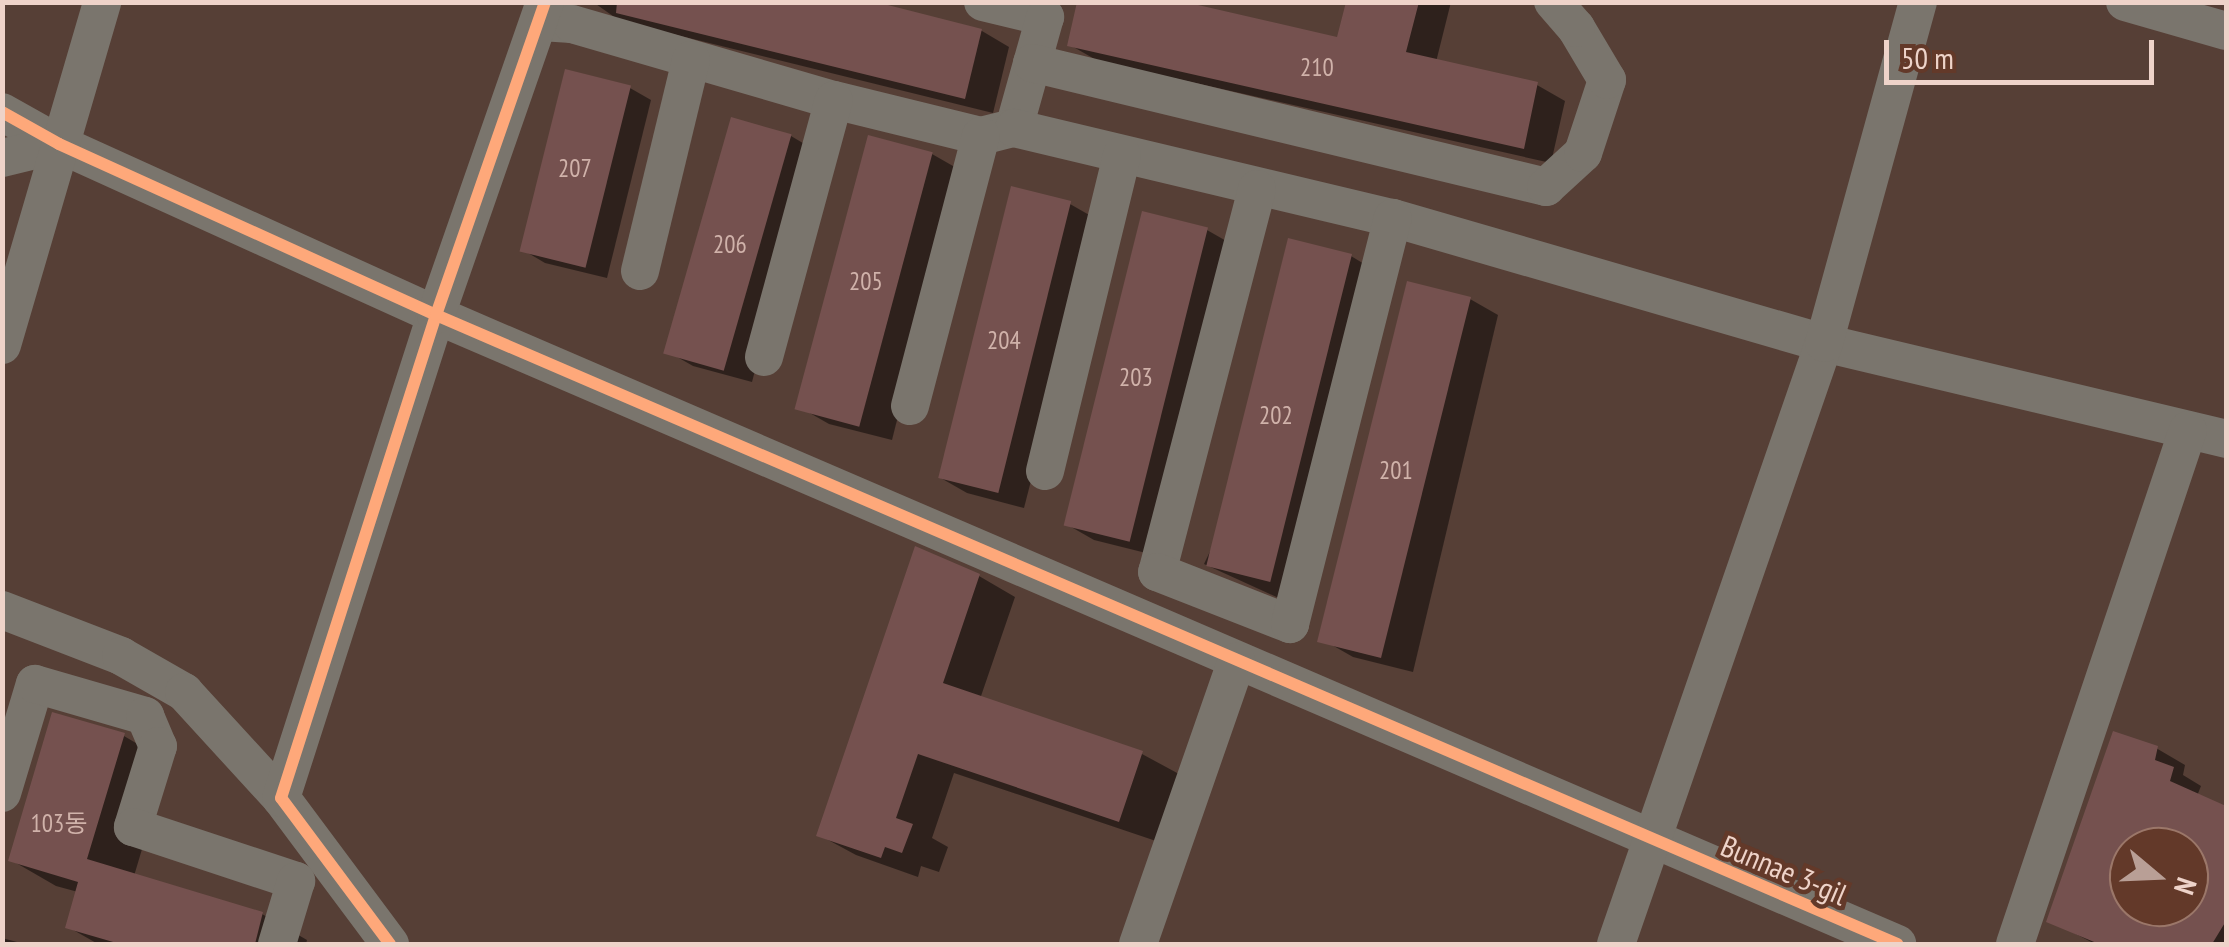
<!DOCTYPE html>
<meta charset="utf-8">
<style>
body{margin:0}
#map{position:relative;width:2229px;height:947px;overflow:hidden;background:#563f36;font-family:"PT Sans Narrow","Noto Sans KR",sans-serif}
div>[style]{position:absolute}
.shadow>*{inset:0;background:#0007}
.building>*{inset:0;background:#75514f;transform-origin:0 0}
.minor>*{height:38px;margin:-19px;padding:0 19px;transform-origin:19px;border-radius:19px;background:#7a756d}
.cycleway>*{height:12px;margin:-6px;padding:0 6px;transform-origin:6px;border-radius:6px;background:#fea87a}
span{translate:-50% -50%;white-space:nowrap;text-align:center;line-height:1.15;-webkit-text-stroke:9px #633929;paint-order:stroke}
.number-label{font-size:25px;color:#d0b2aa}
.number-label span{-webkit-text-stroke-width:0}
.street-label{font-size:30px;color:#eed3c9}
.frame{position:absolute;inset:0;border:5px solid #eed3c9;pointer-events:none}
.north{position:absolute;left:2109px;top:827px;width:100px;height:100px;box-sizing:border-box;background:#633929;border:2px solid #9b7769;border-radius:50%;rotate:109deg;font-size:28px;font-weight:700;line-height:40px;text-align:center;color:#eed3c9}
.north::after{content:'';display:block;margin:auto;width:35px;height:45px;background:#b99f96;clip-path:polygon(50% 0,100% 100%,50% 72%,0 100%)}
.scale{position:absolute;left:1884px;top:40px;width:270px;height:45px;box-sizing:border-box;border:5px solid #eed3c9;border-top:0;padding-left:12px;font-size:30px;line-height:35px;white-space:nowrap;color:#eed3c9;-webkit-text-stroke:8px #633929;paint-order:stroke}
</style>
<div id="map">
<div class="shadow">
<div style="clip-path:polygon(593px 2px,865px 2px,982px 31px,1009px 47px,993px 113px,620px 21px)"></div>
<div style="clip-path:polygon(1349px 2px,1451px 2px,1436px 62px,1537px 85px,1565px 101px,1551px 163px,1098px 61px,1070px 45px,1339px 40px)"></div>
<div style="clip-path:polygon(630px 88px,651px 100px,607px 278px,545px 263px,523px 250px)"></div>
<div style="clip-path:polygon(791px 136px,813px 149px,752px 382px,693px 366px,672px 354px)"></div>
<div style="clip-path:polygon(932px 154px,960px 170px,892px 440px,829px 424px,801px 408px)"></div>
<div style="clip-path:polygon(1070px 204px,1098px 220px,1024px 508px,967px 493px,939px 477px)"></div>
<div style="clip-path:polygon(1207px 230px,1235px 246px,1158px 556px,1094px 540px,1066px 524px)"></div>
<div style="clip-path:polygon(1351px 256px,1379px 273px,1292px 604px,1204px 564px)"></div>
<div style="clip-path:polygon(1470px 299px,1498px 315px,1413px 672px,1353px 657px,1325px 641px)"></div>
<div style="clip-path:polygon(979px 576px,1015px 597px,980px 699px,1142px 754px,1179px 774px,1156px 841px,954px 773px,932px 838px,948px 847px,939px 872px,921px 866px,918px 877px,856px 855px,819px 835px)"></div>
<div style="clip-path:polygon(124px 736px,168px 762px,134px 876px,262px 914px,307px 940px,306px 944px,98px 944px,68px 927px,78px 892px,56px 886px,11px 860px)"></div>
<div style="clip-path:polygon(evenodd,2156px 748px,2185px 765px,2183px 775px,2201px 786px,2197px 796px,2226px 809px,2226px 944px,2095px 944px,2049px 920px,2156px 748px,2129px 847px,2189px 847px,2189px 907px,2129px 907px,2129px 847px)"></div>
<div style="clip-path:polygon(2px 938px,17px 942px,21px 944px,2px 944px)"></div>
</div>
<div class="building">
<div style="clip-path:polygon(617px 2px,876px 2px,982px 29px,965px 99px,620px 14px,616px 13px)"></div>
<div style="clip-path:polygon(1077px 2px,1185px 2px,1337px 37px,1346px 2px,1419px 2px,1406px 52px,1538px 82px,1524px 149px,1067px 46px)"></div>
<div style="left:565px;top:69px;width:68px;height:188px;rotate:14deg"></div>
<div style="left:731px;top:117px;width:63px;height:246px;rotate:16deg"></div>
<div style="left:868px;top:135px;width:67px;height:284px;rotate:15deg"></div>
<div style="left:1011px;top:186px;width:62px;height:301px;rotate:14deg"></div>
<div style="left:1142px;top:211px;width:68px;height:324px;rotate:14deg"></div>
<div style="left:1288px;top:238px;width:66px;height:338px;rotate:14deg"></div>
<div style="left:1407px;top:281px;width:66px;height:372px;rotate:14deg"></div>
<div style="clip-path:polygon(915px 546px,980px 574px,943px 683px,1143px 751px,1119px 822px,918px 754px,896px 818px,913px 824px,902px 853px,885px 847px,881px 858px,816px 836px)"></div>
<div style="clip-path:polygon(52px 712px,125px 733px,87px 859px,263px 912px,255px 944px,120px 944px,65px 928px,78px 882px,8px 861px)"></div>
<div style="clip-path:polygon(evenodd,2113px 731px,2158px 746px,2155px 760px,2174px 767px,2170px 781px,2226px 806px,2226px 921px,2212px 944px,2099px 944px,2046px 922px,2113px 731px,2129px 847px,2189px 847px,2189px 907px,2129px 907px,2129px 847px)"></div>
</div>
<div class="minor">
<div style="left:983px;top:2px;width:64px;rotate:13.6deg"></div>
<div style="left:1045px;top:17px;width:115px;rotate:105.6deg"></div>
<div style="left:2125px;top:2px;width:105px;rotate:16deg"></div>
<div style="left:541px;top:22px;width:31px;rotate:4deg"></div>
<div style="left:572px;top:24px;width:273px;rotate:16.2deg"></div>
<div style="left:834px;top:100px;width:151px;rotate:13.8deg"></div>
<div style="left:981px;top:136px;width:34px;rotate:-14deg"></div>
<div style="left:1014px;top:128px;width:390px;rotate:13.4deg"></div>
<div style="left:1393px;top:218px;width:449px;rotate:16.2deg"></div>
<div style="left:1824px;top:343px;width:413px;rotate:13.4deg"></div>
<div style="left:1032px;top:63px;width:529px;rotate:13.56deg"></div>
<div style="left:1546px;top:187px;width:50px;rotate:-42.6deg"></div>
<div style="left:1583px;top:153px;width:77px;rotate:-71.8deg"></div>
<div style="left:1607px;top:80px;width:61px;rotate:-120.8deg"></div>
<div style="left:1576px;top:28px;width:35px;rotate:-131deg"></div>
<div style="left:2px;top:112px;width:65px;rotate:29.3deg"></div>
<div style="left:59px;top:144px;width:414px;rotate:24.4deg"></div>
<div style="left:436px;top:315px;width:1591px;rotate:23.29deg"></div>
<div style="left:2px;top:158px;width:59px;rotate:-13.8deg"></div>
<div style="left:1257px;top:189px;width:396px;rotate:104.6deg"></div>
<div style="left:1157px;top:572px;width:143px;rotate:21.4deg"></div>
<div style="left:1290px;top:624px;width:419px;rotate:-75.8deg"></div>
<div style="left:640px;top:271px;width:217px;rotate:-76.4deg"></div>
<div style="left:2px;top:345px;width:357px;rotate:-73.7deg"></div>
<div style="left:764px;top:357px;width:266px;rotate:-74.8deg"></div>
<div style="left:910px;top:406px;width:279px;rotate:-75.3deg"></div>
<div style="left:1045px;top:471px;width:325px;rotate:-76.3deg"></div>
<div style="left:2px;top:610px;width:128px;rotate:21.1deg"></div>
<div style="left:121px;top:656px;width:73px;rotate:29.7deg"></div>
<div style="left:184px;top:692px;width:144px;rotate:47.5deg"></div>
<div style="left:2px;top:793px;width:114px;rotate:-73.2deg"></div>
<div style="left:35px;top:684px;width:115px;rotate:16.2deg"></div>
<div style="left:145px;top:716px;width:33px;rotate:67deg"></div>
<div style="left:158px;top:746px;width:85px;rotate:107.2deg"></div>
<div style="left:133px;top:827px;width:172px;rotate:18.3deg"></div>
<div style="left:296px;top:881px;width:66px;rotate:106.8deg"></div>
<div style="left:390px;top:944px;width:182px;rotate:-126.7deg"></div>
<div style="left:281px;top:798px;width:507px;rotate:-72.21deg"></div>
<div style="left:436px;top:315px;width:331px;rotate:-70.8deg"></div>
<div style="left:1138px;top:944px;width:299px;rotate:-70.8deg"></div>
<div style="left:1616px;top:944px;width:636px;rotate:-70.91deg"></div>
<div style="left:1824px;top:343px;width:354px;rotate:-74.6deg"></div>
<div style="left:2015px;top:944px;width:542px;rotate:-71.4deg"></div>
</div>
<div class="cycleway">
<div style="left:2px;top:112px;width:65px;rotate:29.3deg"></div>
<div style="left:59px;top:144px;width:414px;rotate:24.4deg"></div>
<div style="left:436px;top:315px;width:1591px;rotate:23.29deg"></div>
<div style="left:390px;top:944px;width:182px;rotate:-126.7deg"></div>
<div style="left:281px;top:798px;width:507px;rotate:-72.21deg"></div>
<div style="left:436px;top:315px;width:331px;rotate:-70.8deg"></div>
</div>
<div class="number-label">
<span style="left:1317px;top:67px">210</span>
<span style="left:575px;top:168px">207</span>
<span style="left:730px;top:244px">206</span>
<span style="left:866px;top:281px">205</span>
<span style="left:1004px;top:340px">204</span>
<span style="left:1136px;top:377px">203</span>
<span style="left:1276px;top:415px">202</span>
<span style="left:1396px;top:470px">201</span>
<span style="left:59px;top:823px">103동</span>
</div>
<div class="street-label">
<span style="left:1784px;top:870px;rotate:23deg">Bunnae 3-gil</span>
</div>
<div class="frame"></div>
<div class="north">N</div>
<div class="scale">50 m</div>
</div>
